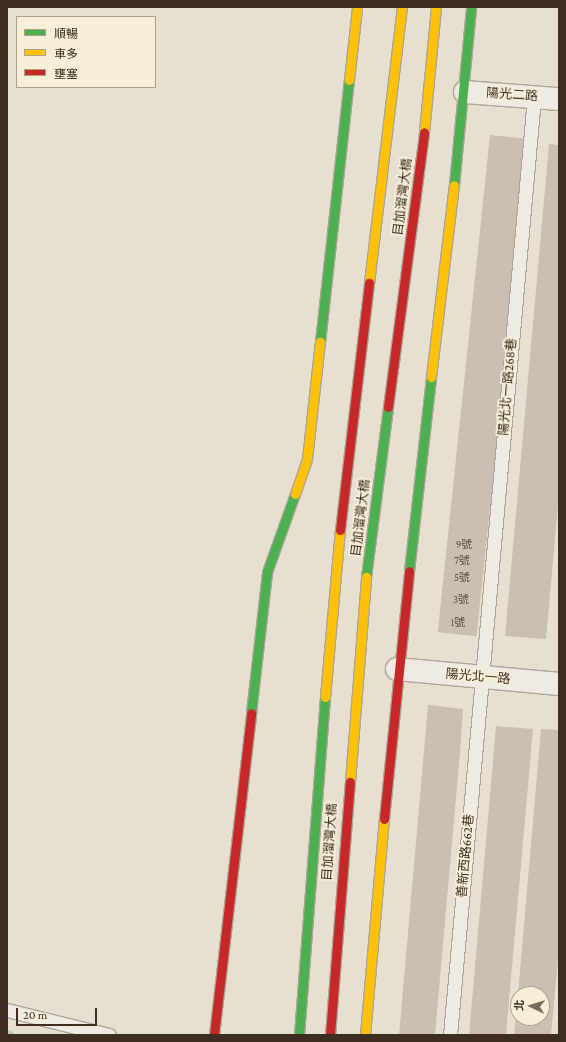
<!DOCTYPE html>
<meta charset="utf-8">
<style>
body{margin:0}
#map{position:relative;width:566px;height:1042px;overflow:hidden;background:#e7e0d1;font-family:"Crimson Pro","Noto Sans TC",serif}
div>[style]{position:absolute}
.stream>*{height:8px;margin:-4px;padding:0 4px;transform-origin:4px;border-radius:4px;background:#bcccc2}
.building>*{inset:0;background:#cbbfb2;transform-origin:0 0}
.roads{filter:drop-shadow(1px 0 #ada599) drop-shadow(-1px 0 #ada599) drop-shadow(0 1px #ada599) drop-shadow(0 -1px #ada599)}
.lane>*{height:13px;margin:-6.5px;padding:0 6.5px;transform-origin:6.5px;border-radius:6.5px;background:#efebe3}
.street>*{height:22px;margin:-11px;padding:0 11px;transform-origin:11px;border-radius:11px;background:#efebe3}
.fast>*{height:9px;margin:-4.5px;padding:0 4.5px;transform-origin:4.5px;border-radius:4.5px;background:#4caf50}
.slow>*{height:9px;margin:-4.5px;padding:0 4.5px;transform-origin:4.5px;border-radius:4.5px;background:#ffc107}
.jam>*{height:9px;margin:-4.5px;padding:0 4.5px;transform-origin:4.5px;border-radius:4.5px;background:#c62828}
span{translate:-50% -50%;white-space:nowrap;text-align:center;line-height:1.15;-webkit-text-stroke:3.5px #f7eed8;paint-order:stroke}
.number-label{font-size:11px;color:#605244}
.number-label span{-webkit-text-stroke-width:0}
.street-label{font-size:13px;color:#3d2e20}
.frame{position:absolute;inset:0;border:8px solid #3d2e20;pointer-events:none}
.legend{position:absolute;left:16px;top:16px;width:140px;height:72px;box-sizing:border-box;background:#f7eed8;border:1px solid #ada18e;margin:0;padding:5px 7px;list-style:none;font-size:12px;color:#3d2e20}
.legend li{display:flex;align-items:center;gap:8px;height:20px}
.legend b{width:20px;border:1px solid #ada18e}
.north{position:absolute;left:510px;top:986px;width:40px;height:40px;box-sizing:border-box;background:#f7eed8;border:1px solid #ada18e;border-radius:50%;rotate:274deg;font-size:11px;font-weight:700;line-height:16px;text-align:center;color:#3d2e20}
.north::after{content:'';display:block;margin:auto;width:14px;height:18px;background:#786c5e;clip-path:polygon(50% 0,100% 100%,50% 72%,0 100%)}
.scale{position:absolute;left:16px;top:1008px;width:81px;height:18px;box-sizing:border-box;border:2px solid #3d2e20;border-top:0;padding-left:5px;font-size:12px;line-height:14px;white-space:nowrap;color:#3d2e20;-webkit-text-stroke:3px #f7eed8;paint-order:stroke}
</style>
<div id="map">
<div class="stream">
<div style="left:7px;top:1034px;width:3px;rotate:18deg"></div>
</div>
<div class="building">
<div style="left:490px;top:135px;width:39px;height:500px;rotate:6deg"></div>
<div style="clip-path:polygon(549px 144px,559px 145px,559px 495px,546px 639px,505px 636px)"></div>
<div style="clip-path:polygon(428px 705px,463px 709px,460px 753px,435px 1035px,399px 1035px)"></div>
<div style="clip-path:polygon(496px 726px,533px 729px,525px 820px,506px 1035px,469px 1035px)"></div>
<div style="clip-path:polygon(541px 729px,559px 730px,559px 949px,551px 1035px,514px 1035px,517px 1008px,518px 1018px,542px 1018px,542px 994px,518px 994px)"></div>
</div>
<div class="roads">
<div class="lane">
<div style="left:7px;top:1010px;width:105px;rotate:13.8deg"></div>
<div style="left:450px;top:1035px;width:942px;rotate:-84.88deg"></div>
</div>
<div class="street">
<div style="left:465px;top:92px;width:94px;rotate:4.3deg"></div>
<div style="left:397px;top:669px;width:163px;rotate:5.3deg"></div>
</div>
<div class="fast">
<div style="left:454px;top:185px;width:179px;rotate:-84.5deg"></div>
<div style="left:320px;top:342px;width:264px;rotate:-83.7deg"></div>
<div style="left:409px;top:571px;width:195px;rotate:-83.5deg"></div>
<div style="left:366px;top:577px;width:171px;rotate:-82.6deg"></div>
<div style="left:251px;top:713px;width:142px;rotate:-83.5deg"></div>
<div style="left:267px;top:572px;width:83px;rotate:-70.3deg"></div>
<div style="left:299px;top:1035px;width:339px;rotate:-85.6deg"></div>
</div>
<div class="slow">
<div style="left:349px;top:80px;width:73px;rotate:-83.7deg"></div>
<div style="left:424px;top:132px;width:126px;rotate:-84.5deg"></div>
<div style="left:369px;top:283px;width:278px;rotate:-83.2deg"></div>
<div style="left:431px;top:377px;width:193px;rotate:-83.2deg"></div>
<div style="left:295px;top:494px;width:37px;rotate:-71deg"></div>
<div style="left:307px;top:459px;width:118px;rotate:-83.7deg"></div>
<div style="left:325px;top:697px;width:168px;rotate:-84.9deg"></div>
<div style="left:350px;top:782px;width:206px;rotate:-85.5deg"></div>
<div style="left:365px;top:1035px;width:217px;rotate:-85deg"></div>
</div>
<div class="jam">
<div style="left:388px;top:407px;width:277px;rotate:-82.5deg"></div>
<div style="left:340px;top:530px;width:249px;rotate:-83.3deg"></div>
<div style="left:384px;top:819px;width:249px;rotate:-84.2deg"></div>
<div style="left:214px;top:1035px;width:324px;rotate:-83.4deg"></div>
<div style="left:330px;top:1035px;width:254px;rotate:-85.5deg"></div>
</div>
</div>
<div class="number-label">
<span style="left:464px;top:544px">9號</span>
<span style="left:462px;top:560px">7號</span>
<span style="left:462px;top:577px">5號</span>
<span style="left:461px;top:599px">3號</span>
<span style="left:458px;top:622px">1號</span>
</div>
<div class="street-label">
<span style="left:512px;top:95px;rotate:4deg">陽光二路</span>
<span style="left:403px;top:197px;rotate:-83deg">目加溜灣大橋</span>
<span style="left:508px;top:387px;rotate:-85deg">陽光北一路268巷</span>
<span style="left:361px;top:518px;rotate:-83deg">目加溜灣大橋</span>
<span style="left:478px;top:677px;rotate:5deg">陽光北一路</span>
<span style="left:330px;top:842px;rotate:-86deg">目加溜灣大橋</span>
<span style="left:466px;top:856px;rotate:-85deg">善新西路662巷</span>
</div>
<div class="frame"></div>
<ul class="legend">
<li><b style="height:5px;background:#4caf50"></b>順暢</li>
<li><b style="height:5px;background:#ffc107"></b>車多</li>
<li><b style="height:5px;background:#c62828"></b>壅塞</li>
</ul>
<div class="north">北</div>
<div class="scale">20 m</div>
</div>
